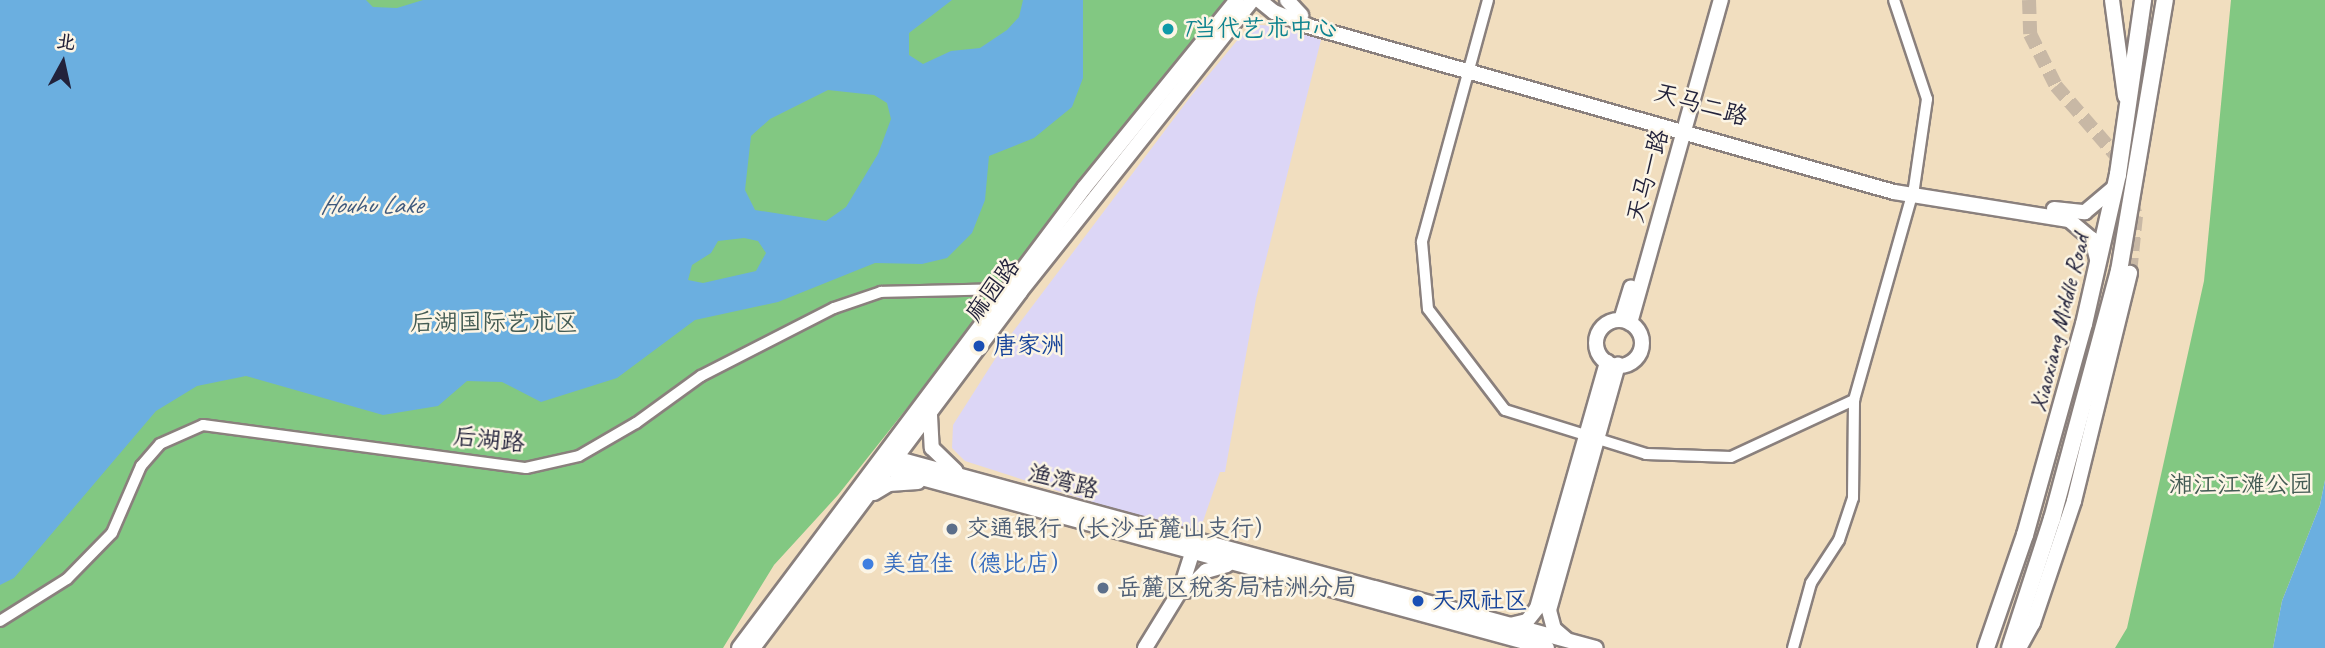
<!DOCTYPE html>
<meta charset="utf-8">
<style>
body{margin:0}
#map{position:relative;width:2325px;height:648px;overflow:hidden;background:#f1debf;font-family:Caveat,"LXGW WenKai TC",sans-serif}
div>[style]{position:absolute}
.built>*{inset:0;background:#dcd6f6}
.green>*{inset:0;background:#82c882}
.water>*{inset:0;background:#6bafe0}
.secondary-tunnel>*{height:14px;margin-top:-7px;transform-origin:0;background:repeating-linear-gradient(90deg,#c8b8a5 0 14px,transparent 0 21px)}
.roads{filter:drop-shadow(2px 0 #8a807d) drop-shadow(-2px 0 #8a807d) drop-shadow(0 2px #8a807d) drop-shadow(0 -2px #8a807d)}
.street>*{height:10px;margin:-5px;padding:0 5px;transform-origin:5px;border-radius:5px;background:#fff}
.secondary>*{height:14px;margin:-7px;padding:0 7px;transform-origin:7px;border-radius:7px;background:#fff}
.secondary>.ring{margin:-7px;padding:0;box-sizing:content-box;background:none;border:14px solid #fff;border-radius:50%}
.primary>*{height:16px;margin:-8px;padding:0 8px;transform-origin:8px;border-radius:8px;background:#fff}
.dots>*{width:19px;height:19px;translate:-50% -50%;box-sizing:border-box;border:4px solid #fcf5e5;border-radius:50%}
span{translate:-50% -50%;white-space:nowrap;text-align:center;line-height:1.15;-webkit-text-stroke:5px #fcf5e5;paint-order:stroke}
.culture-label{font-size:24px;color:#0d838f}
.left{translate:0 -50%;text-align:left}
.street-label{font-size:24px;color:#22223b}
.park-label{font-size:24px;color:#445c54}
.transit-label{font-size:24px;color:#164399}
.service-label{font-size:24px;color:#4e5e75}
.shop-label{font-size:24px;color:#366cbe}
.water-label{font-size:26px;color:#3f5a7d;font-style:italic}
.north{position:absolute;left:28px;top:28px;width:70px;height:70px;-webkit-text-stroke:5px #fcf5e5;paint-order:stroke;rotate:8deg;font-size:19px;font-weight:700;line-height:28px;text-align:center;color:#22223b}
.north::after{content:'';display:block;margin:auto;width:24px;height:32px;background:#22223b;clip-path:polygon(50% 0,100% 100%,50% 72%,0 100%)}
</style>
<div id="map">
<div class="built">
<div style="clip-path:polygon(1260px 25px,1288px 27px,1321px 40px,1256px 299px,1225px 472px,1220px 472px,1198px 536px,965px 461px,952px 448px,953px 425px,1009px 337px,1191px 96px,1240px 37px)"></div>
</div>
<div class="green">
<div style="clip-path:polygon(0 0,1231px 0,838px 495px,774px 565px,723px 648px,0 648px)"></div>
<div style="clip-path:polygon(2231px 0,2325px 0,2325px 480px,2320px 505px,2282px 601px,2273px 648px,2115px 648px,2127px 628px,2204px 281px)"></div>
</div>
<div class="water">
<div style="clip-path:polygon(evenodd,0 0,366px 0,373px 7px,397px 8px,423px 0,952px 0,909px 33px,909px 55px,923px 64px,951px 51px,980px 48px,1007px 30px,1019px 17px,1023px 0,1083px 0,1083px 78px,1072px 107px,1034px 138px,989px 156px,985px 200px,972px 233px,947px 258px,922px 264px,875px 263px,778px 302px,695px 320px,617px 378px,541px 402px,502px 382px,467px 381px,438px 406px,383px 415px,246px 376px,197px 386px,156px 411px,14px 578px,0 585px,0 0,828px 90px,874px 95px,887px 103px,891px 119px,878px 154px,846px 207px,826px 221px,755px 210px,745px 190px,751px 136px,770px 119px,828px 90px,0 0,744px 238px,758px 241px,766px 253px,756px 271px,703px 283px,688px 280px,692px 265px,711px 253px,718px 241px,744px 238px)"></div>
<div style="clip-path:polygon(2325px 480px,2325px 648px,2273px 648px,2282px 601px,2320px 505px)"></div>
</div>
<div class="secondary-tunnel">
<div style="left:2029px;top:0;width:34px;rotate:88deg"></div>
<div style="left:2030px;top:34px;width:58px;rotate:63.4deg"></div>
<div style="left:2056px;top:86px;width:96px;rotate:49.2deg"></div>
<div style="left:2119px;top:159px;width:59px;rotate:73.4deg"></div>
<div style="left:2136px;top:216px;width:57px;rotate:96deg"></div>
</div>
<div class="roads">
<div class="street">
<div style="left:1488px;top:0;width:251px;rotate:105.3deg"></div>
<div style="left:1422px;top:242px;width:67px;rotate:84.9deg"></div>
<div style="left:1428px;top:309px;width:127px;rotate:52.7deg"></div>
<div style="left:1505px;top:410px;width:148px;rotate:17.3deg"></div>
<div style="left:1646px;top:454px;width:85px;rotate:2deg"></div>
<div style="left:1731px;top:457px;width:136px;rotate:-24.9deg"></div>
<div style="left:1854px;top:400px;width:220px;rotate:-74.2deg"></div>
<div style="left:1914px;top:188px;width:90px;rotate:-81.7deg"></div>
<div style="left:1927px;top:99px;width:104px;rotate:-108.4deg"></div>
<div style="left:0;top:621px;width:79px;rotate:-32.1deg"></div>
<div style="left:67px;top:579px;width:64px;rotate:-45.6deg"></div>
<div style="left:112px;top:533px;width:73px;rotate:-66.6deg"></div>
<div style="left:141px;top:466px;width:29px;rotate:-49deg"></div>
<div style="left:160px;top:444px;width:47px;rotate:-23.8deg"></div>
<div style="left:203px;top:425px;width:326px;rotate:7.6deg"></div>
<div style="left:526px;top:468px;width:54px;rotate:-12.8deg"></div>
<div style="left:579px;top:456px;width:66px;rotate:-30.1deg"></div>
<div style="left:636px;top:423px;width:80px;rotate:-35.9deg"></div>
<div style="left:701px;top:376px;width:149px;rotate:-27.1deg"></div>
<div style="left:834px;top:308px;width:50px;rotate:-18.8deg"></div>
<div style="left:881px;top:292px;width:133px;rotate:-1.3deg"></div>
<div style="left:1793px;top:648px;width:67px;rotate:-74.5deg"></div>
<div style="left:1811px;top:583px;width:51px;rotate:-56.9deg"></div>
<div style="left:1839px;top:540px;width:44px;rotate:-71.6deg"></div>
<div style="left:1853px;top:498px;width:98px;rotate:-89.4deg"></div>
</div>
<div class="secondary">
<div style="left:1259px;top:0;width:19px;rotate:39deg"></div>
<div style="left:1274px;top:12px;width:37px;rotate:22deg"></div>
<div style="left:1308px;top:26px;width:609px;rotate:15.82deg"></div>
<div style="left:1894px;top:192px;width:177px;rotate:9.1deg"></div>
<div style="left:2069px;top:220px;width:30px;rotate:40deg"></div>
<div style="left:2092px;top:239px;width:25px;rotate:76deg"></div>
<div style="left:1287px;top:0;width:21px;rotate:47deg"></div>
<div style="left:2112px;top:0;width:97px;rotate:82.3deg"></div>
<div style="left:2054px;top:209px;width:31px;rotate:6deg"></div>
<div style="left:2085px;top:212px;width:39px;rotate:-40deg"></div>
<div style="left:1621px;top:320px;width:34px;rotate:-73deg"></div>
<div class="ring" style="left:1596px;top:320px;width:32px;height:32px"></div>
<div style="left:1630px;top:323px;width:336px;rotate:-74.3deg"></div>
<div style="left:930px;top:415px;width:33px;rotate:87deg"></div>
<div style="left:932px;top:448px;width:33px;rotate:44deg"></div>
<div style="left:891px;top:457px;width:730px;rotate:15.16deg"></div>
<div style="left:881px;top:467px;width:690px;rotate:15.2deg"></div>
<div style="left:874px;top:493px;width:17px;rotate:-31deg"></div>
<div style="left:889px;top:484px;width:29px;rotate:-4deg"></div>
<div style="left:1186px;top:591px;width:28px;rotate:-45deg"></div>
<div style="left:1206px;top:571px;width:22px;rotate:-16deg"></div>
<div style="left:1510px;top:625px;width:17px;rotate:-13deg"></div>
<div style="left:1527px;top:621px;width:16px;rotate:-52deg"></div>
<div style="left:1537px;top:608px;width:256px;rotate:-74.1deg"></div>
<div style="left:1566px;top:639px;width:16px;rotate:-140deg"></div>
<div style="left:1554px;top:629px;width:20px;rotate:-105deg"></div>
<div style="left:1549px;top:610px;width:255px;rotate:-74.3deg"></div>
<div style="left:739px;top:648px;width:575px;rotate:-53.13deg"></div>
<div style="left:1084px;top:188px;width:242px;rotate:-50.9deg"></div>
<div style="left:753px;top:648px;width:445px;rotate:-53.1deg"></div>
<div style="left:1020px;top:292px;width:373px;rotate:-51.5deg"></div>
<div style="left:1145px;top:648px;width:67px;rotate:-58.4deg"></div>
<div style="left:1180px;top:591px;width:46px;rotate:-72.3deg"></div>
<div style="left:2019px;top:648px;width:29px;rotate:-61deg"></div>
<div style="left:2033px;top:623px;width:129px;rotate:-71.4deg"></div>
<div style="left:2074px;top:501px;width:235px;rotate:-76.2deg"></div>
</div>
<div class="primary">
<div style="left:1986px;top:648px;width:120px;rotate:-71deg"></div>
<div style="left:2025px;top:535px;width:219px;rotate:-74.4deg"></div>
<div style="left:2084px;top:324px;width:154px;rotate:-77.2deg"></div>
<div style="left:2118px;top:174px;width:176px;rotate:-81.8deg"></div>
<div style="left:2010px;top:648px;width:136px;rotate:-72deg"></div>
<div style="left:2052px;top:519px;width:257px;rotate:-74.9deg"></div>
<div style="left:2119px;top:271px;width:275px;rotate:-80.4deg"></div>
</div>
</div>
<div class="dots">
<div style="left:1168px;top:29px;background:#0f9aa8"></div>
<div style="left:979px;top:346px;background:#1a4fb4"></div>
<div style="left:952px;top:529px;background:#5c6f8a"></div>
<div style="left:868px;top:564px;background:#3f7fe0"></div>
<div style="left:1103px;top:588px;background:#5c6f8a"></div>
<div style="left:1418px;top:601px;background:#1a4fb4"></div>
</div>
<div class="culture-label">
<span class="left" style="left:1182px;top:29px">T当代艺术中心</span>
</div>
<div class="street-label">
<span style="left:1701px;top:105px;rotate:16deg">天马二路</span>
<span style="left:1648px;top:176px;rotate:-74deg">天马一路</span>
<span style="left:993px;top:290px;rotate:-53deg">麻园路</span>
<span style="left:2060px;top:323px;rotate:-76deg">Xiaoxiang Middle Road</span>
<span style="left:489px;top:440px;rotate:6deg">后湖路</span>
<span style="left:1063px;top:482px;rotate:15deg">渔湾路</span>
</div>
<div class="park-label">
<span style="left:494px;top:323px">后湖国际艺术区</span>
<span style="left:2241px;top:485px">湘江江滩公园</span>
</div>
<div class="transit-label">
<span class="left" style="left:993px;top:346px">唐家洲</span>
<span class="left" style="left:1432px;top:601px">天凤社区</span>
</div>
<div class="service-label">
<span class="left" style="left:966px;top:529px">交通银行（长沙岳麓山支行）</span>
<span class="left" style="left:1117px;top:588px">岳麓区税务局桔洲分局</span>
</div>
<div class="shop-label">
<span class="left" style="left:882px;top:564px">美宜佳（德比店）</span>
</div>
<div class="water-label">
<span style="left:371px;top:205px">Houhu Lake</span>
</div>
<div class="north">北</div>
</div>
